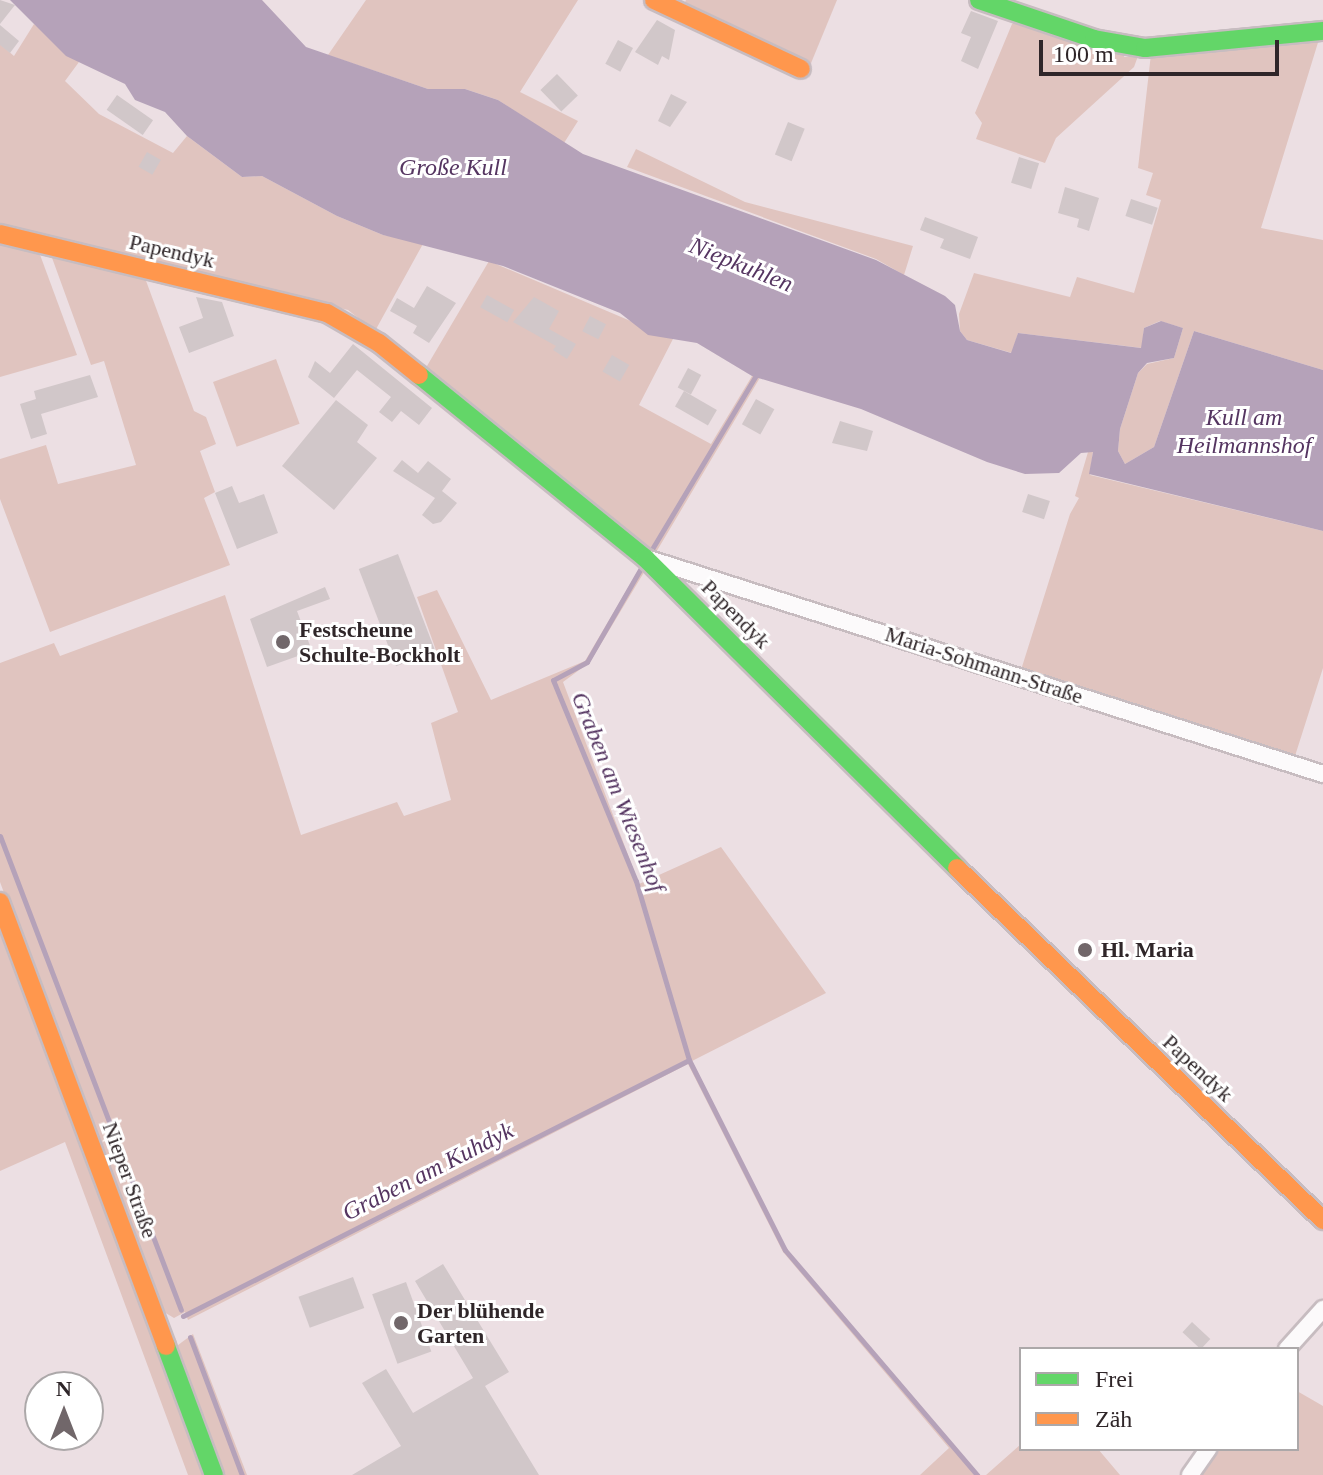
<!DOCTYPE html>
<meta charset="utf-8">
<style>
body{margin:0}
#map{position:relative;width:1323px;height:1475px;overflow:hidden;background:#ecdfe3;font-family:Georgia,serif}
div>[style]{position:absolute}
.green>*{inset:0;background:#e0c4bf;transform-origin:0 0}
.water>*{inset:0;background:#b5a2b9}
.stream>*{height:5px;margin:-2.5px;padding:0 2.5px;transform-origin:2.5px;border-radius:2.5px;background:#b5a2b9}
.building>*{inset:0;background:#d1c7c9;transform-origin:0 0}
.roads{filter:drop-shadow(2px 0 #c7bcc0) drop-shadow(-2px 0 #c7bcc0) drop-shadow(0 2px #c7bcc0) drop-shadow(0 -2px #c7bcc0)}
.street>*{height:16px;margin:-8px;padding:0 8px;transform-origin:8px;border-radius:8px;background:#fcfafb}
.fast>*{height:18px;margin:-9px;padding:0 9px;transform-origin:9px;border-radius:9px;background:#63d668}
.slow>*{height:18px;margin:-9px;padding:0 9px;transform-origin:9px;border-radius:9px;background:#ff974d}
.dots>*{width:22px;height:22px;translate:-50% -50%;box-sizing:border-box;border:4px solid #fff;border-radius:50%}
span{translate:-50% -50%;white-space:nowrap;text-align:center;line-height:1.15;-webkit-text-stroke:6px #fff;paint-order:stroke}
.street-label{font-size:22px;color:#2f2629}
.poi-label{font-size:22px;color:#2f2629;font-weight:700}
.left{translate:0 -50%;text-align:left}
.water-label{font-size:24px;color:#553561;font-style:italic}
.legend{position:absolute;left:1019px;top:1347px;width:280px;height:104px;box-sizing:border-box;background:#fff;border:2px solid #aca8a9;margin:0;padding:10px 14px;list-style:none;font-size:24px;color:#2f2629}
.legend li{display:flex;align-items:center;gap:16px;height:40px}
.legend b{width:40px;border:2px solid #aca8a9}
.north{position:absolute;left:24px;top:1371px;width:80px;height:80px;box-sizing:border-box;background:#fff;border:2px solid #aca8a9;border-radius:50%;rotate:0deg;font-size:22px;font-weight:700;line-height:32px;text-align:center;color:#2f2629}
.north::after{content:'';display:block;margin:auto;width:28px;height:36px;background:#71676a;clip-path:polygon(50% 0,100% 100%,50% 72%,0 100%)}
.scale{position:absolute;left:1039px;top:40px;width:240px;height:36px;box-sizing:border-box;border:4px solid #2f2629;border-top:0;padding-left:10px;font-size:24px;line-height:28px;white-space:nowrap;color:#2f2629;-webkit-text-stroke:6px #fff;paint-order:stroke}
</style>
<div id="map">
<div class="green">
<div style="clip-path:polygon(366px 0,578px 0,520px 92px,578px 121px,564px 143px,498px 100px,465px 89px,428px 89px,328px 55px)"></div>
<div style="clip-path:polygon(686px 0,837px 0,809px 68px,682px 9px)"></div>
<div style="clip-path:polygon(1019px 20px,1126px 51px,1124px 57px,1138px 56px,1134px 67px,1056px 138px,1045px 163px,976px 139px,982px 123px,975px 113px,1012px 24px)"></div>
<div style="clip-path:polygon(34px 24px,79px 62px,65px 81px,99px 114px,173px 153px,187px 136px,242px 177px,262px 176px,337px 216px,383px 235px,424px 242px,375px 331px,348px 310px,0 227px,0 44px,14px 56px)"></div>
<div style="clip-path:polygon(1320px 36px,1261px 228px,1323px 240px,1323px 370px,1194px 331px,1154px 447px,1125px 464px,1118px 451px,1120px 429px,1138px 373px,1147px 364px,1174px 358px,1183px 328px,1160px 321px,1144px 328px,1142px 348px,1018px 333px,1012px 353px,967px 340px,960px 331px,959px 314px,974px 273px,1070px 297px,1077px 277px,1134px 293px,1161px 200px,1146px 195px,1153px 173px,1138px 168px,1151px 54px)"></div>
<div style="clip-path:polygon(636px 149px,745px 202px,913px 246px,904px 275px,876px 259px,627px 167px)"></div>
<div style="clip-path:polygon(0 243px,39px 252px,77px 355px,0 377px)"></div>
<div style="clip-path:polygon(51px 255px,145px 278px,194px 411px,206px 417px,216px 444px,200px 451px,215px 492px,204px 498px,230px 565px,50px 632px,0 499px,0 459px,46px 445px,58px 484px,136px 465px,104px 361px,91px 365px)"></div>
<div style="clip-path:polygon(489px 261px,673px 339px,639px 405px,711px 444px,752px 376px,761px 376px,655px 554px,424px 371px)"></div>
<div style="left:276px;top:359px;width:69px;height:67px;rotate:70deg"></div>
<div style="clip-path:polygon(1093px 451px,1090px 475px,1323px 531px,1323px 668px,1295px 756px,1021px 670px,1070px 514px,1079px 498px,1075px 496px,1088px 452px)"></div>
<div style="clip-path:polygon(642px 564px,646px 569px,590px 662px,563px 682px,639px 884px,721px 847px,826px 993px,692px 1061px,787px 1250px,979px 1475px,920px 1475px,949px 1448px,783px 1252px,688px 1064px,188px 1320px,185px 1312px,174px 1318px,159px 1309px,0 882px,0 663px,54px 643px,60px 656px,225px 595px,301px 835px,397px 802px,404px 816px,451px 800px,431px 723px,458px 712px,417px 597px,437px 590px,491px 700px,585px 661px)"></div>
<div style="clip-path:polygon(0 929px,203px 1475px,188px 1475px,65px 1142px,0 1171px)"></div>
<div style="clip-path:polygon(193px 1334px,247px 1475px,221px 1475px,174px 1348px)"></div>
<div style="clip-path:polygon(1297px 1391px,1323px 1406px,1323px 1475px,1196px 1475px,1210px 1449px,1297px 1449px)"></div>
<div style="clip-path:polygon(1021px 1444px,1021px 1449px,1098px 1449px,1120px 1475px,986px 1475px)"></div>
</div>
<div class="water">
<div style="clip-path:polygon(10px 0,262px 0,306px 47px,428px 89px,465px 89px,498px 100px,583px 154px,876px 260px,945px 296px,955px 305px,960px 331px,967px 340px,1011px 353px,1018px 333px,1141px 348px,1144px 328px,1161px 321px,1183px 328px,1174px 358px,1147px 363px,1138px 373px,1120px 429px,1118px 451px,1125px 464px,1154px 447px,1194px 331px,1323px 370px,1323px 531px,1089px 474px,1093px 452px,1081px 453px,1059px 473px,1025px 474px,987px 462px,861px 409px,752px 376px,697px 343px,648px 335px,620px 313px,503px 266px,383px 235px,337px 216px,262px 176px,242px 177px,187px 136px,165px 112px,135px 100px,125px 84px,66px 56px)"></div>
</div>
<div class="stream">
<div style="left:652px;top:549px;width:206px;rotate:-59.1deg"></div>
<div style="left:641px;top:568px;width:108px;rotate:119.9deg"></div>
<div style="left:587px;top:662px;width:38px;rotate:152deg"></div>
<div style="left:553px;top:680px;width:217px;rotate:67.6deg"></div>
<div style="left:636px;top:881px;width:187px;rotate:73.5deg"></div>
<div style="left:689px;top:1060px;width:213px;rotate:63.2deg"></div>
<div style="left:785px;top:1250px;width:296px;rotate:49.5deg"></div>
<div style="left:0;top:836px;width:507px;rotate:69.1deg"></div>
<div style="left:183px;top:1316px;width:567px;rotate:-26.84deg"></div>
<div style="left:190px;top:1337px;width:147px;rotate:69.4deg"></div>
</div>
<div class="building">
<div style="clip-path:polygon(0 0,15px 5px,0 24px)"></div>
<div style="clip-path:polygon(971px 11px,998px 21px,978px 69px,961px 61px,971px 37px,961px 33px)"></div>
<div style="clip-path:polygon(657px 20px,675px 30px,669px 60px,662px 56px,658px 65px,635px 52px)"></div>
<div style="clip-path:polygon(0 25px,19px 41px,10px 53px,0 45px)"></div>
<div style="left:618px;top:40px;width:17px;height:27px;rotate:28deg"></div>
<div style="left:557px;top:74px;width:30px;height:23px;rotate:46deg"></div>
<div style="clip-path:polygon(671px 94px,687px 102px,670px 127px,658px 121px)"></div>
<div style="left:117px;top:95px;width:44px;height:18px;rotate:35deg"></div>
<div style="left:788px;top:122px;width:18px;height:35px;rotate:22deg"></div>
<div style="left:147px;top:152px;width:16px;height:17px;rotate:30deg"></div>
<div style="left:1019px;top:157px;width:21px;height:27px;rotate:17deg"></div>
<div style="clip-path:polygon(1065px 187px,1099px 198px,1089px 231px,1077px 227px,1079px 219px,1058px 213px)"></div>
<div style="left:1131px;top:199px;width:28px;height:18px;rotate:18deg"></div>
<div style="clip-path:polygon(925px 217px,978px 237px,970px 259px,940px 248px,944px 239px,920px 230px)"></div>
<div style="clip-path:polygon(427px 286px,456px 303px,429px 343px,413px 333px,417px 326px,390px 311px,397px 298px,414px 308px)"></div>
<div style="left:487px;top:295px;width:31px;height:14px;rotate:29deg"></div>
<div style="clip-path:polygon(196px 297px,222px 302px,234px 336px,189px 353px,179px 327px,203px 318px)"></div>
<div style="clip-path:polygon(534px 297px,559px 311px,549px 329px,576px 344px,567px 359px,553px 350px,556px 346px,513px 322px)"></div>
<div style="left:590px;top:316px;width:18px;height:17px;rotate:27deg"></div>
<div style="clip-path:polygon(353px 344px,432px 408px,419px 425px,401px 411px,392px 422px,379px 412px,391px 397px,357px 370px,334px 398px,308px 377px,315px 361px,330px 373px)"></div>
<div style="left:612px;top:355px;width:20px;height:19px;rotate:30deg"></div>
<div style="left:688px;top:368px;width:15px;height:22px;rotate:28deg"></div>
<div style="clip-path:polygon(90px 375px,98px 397px,41px 414px,47px 434px,31px 439px,20px 404px,36px 399px,34px 391px)"></div>
<div style="left:684px;top:391px;width:38px;height:18px;rotate:30deg"></div>
<div style="left:756px;top:399px;width:21px;height:29px;rotate:29deg"></div>
<div style="clip-path:polygon(336px 400px,368px 425px,357px 442px,377px 458px,334px 510px,282px 466px)"></div>
<div style="clip-path:polygon(840px 421px,873px 431px,867px 451px,832px 443px)"></div>
<div style="clip-path:polygon(402px 460px,418px 473px,428px 461px,451px 479px,442px 491px,457px 503px,441px 522px,433px 524px,422px 515px,435px 498px,393px 471px)"></div>
<div style="clip-path:polygon(232px 486px,239px 503px,264px 494px,278px 533px,237px 549px,215px 493px)"></div>
<div style="left:1028px;top:494px;width:23px;height:19px;rotate:18deg"></div>
<div style="left:398px;top:554px;width:104px;height:42px;rotate:69deg"></div>
<div style="clip-path:polygon(325px 587px,330px 599px,297px 611px,312px 651px,267px 667px,250px 619px)"></div>
<div style="clip-path:polygon(443px 1264px,509px 1372px,485px 1386px,539px 1475px,352px 1475px,401px 1446px,362px 1383px,386px 1369px,413px 1413px,473px 1378px,415px 1281px)"></div>
<div style="left:353px;top:1277px;width:33px;height:58px;rotate:70deg"></div>
<div style="left:406px;top:1282px;width:74px;height:36px;rotate:70deg"></div>
<div style="left:1192px;top:1322px;width:25px;height:14px;rotate:43deg"></div>
</div>
<div class="roads">
<div class="street">
<div style="left:646px;top:558px;width:711px;rotate:17.7deg"></div>
<div style="left:1287px;top:1349px;width:54px;rotate:-48deg"></div>
<div style="left:1190px;top:1475px;width:32px;rotate:-55deg"></div>
</div>
<div class="fast">
<div style="left:979px;top:0;width:121px;rotate:18.7deg"></div>
<div style="left:1094px;top:39px;width:52px;rotate:10deg"></div>
<div style="left:1145px;top:48px;width:179px;rotate:-5.5deg"></div>
<div style="left:419px;top:375px;width:291px;rotate:39deg"></div>
<div style="left:645px;top:558px;width:440px;rotate:44.8deg"></div>
<div style="left:166px;top:1346px;width:138px;rotate:69.6deg"></div>
</div>
<div class="slow">
<div style="left:654px;top:0;width:162px;rotate:25.1deg"></div>
<div style="left:0;top:234px;width:336px;rotate:13.6deg"></div>
<div style="left:327px;top:313px;width:60px;rotate:30deg"></div>
<div style="left:379px;top:343px;width:51px;rotate:38.7deg"></div>
<div style="left:957px;top:868px;width:508px;rotate:43.88deg"></div>
<div style="left:0;top:902px;width:474px;rotate:69.5deg"></div>
</div>
</div>
<div class="dots">
<div style="left:283px;top:642px;background:#71676a"></div>
<div style="left:1085px;top:950px;background:#71676a"></div>
<div style="left:401px;top:1323px;background:#71676a"></div>
</div>
<div class="street-label">
<span style="left:172px;top:251px;rotate:13deg">Papendyk</span>
<span style="left:736px;top:614px;rotate:45deg">Papendyk</span>
<span style="left:984px;top:665px;rotate:18deg">Maria-Sohmann-Straße</span>
<span style="left:1198px;top:1068px;rotate:43deg">Papendyk</span>
<span style="left:130px;top:1180px;rotate:70deg">Nieper Straße</span>
</div>
<div class="poi-label">
<span class="left" style="left:299px;top:642px">Festscheune<br>Schulte-Bockholt</span>
<span class="left" style="left:1101px;top:950px">Hl. Maria</span>
<span class="left" style="left:417px;top:1323px">Der blühende<br>Garten</span>
</div>
<div class="water-label">
<span style="left:453px;top:168px">Große Kull</span>
<span style="left:741px;top:265px;rotate:22deg">Niepkuhlen</span>
<span style="left:1244px;top:432px">Kull am<br>Heilmannshof</span>
<span style="left:618px;top:792px;rotate:68deg">Graben am Wiesenhof</span>
<span style="left:428px;top:1172px;rotate:-27deg">Graben am Kuhdyk</span>
</div>
<ul class="legend">
<li><b style="height:10px;background:#63d668"></b>Frei</li>
<li><b style="height:10px;background:#ff974d"></b>Zäh</li>
</ul>
<div class="north">N</div>
<div class="scale">100 m</div>
</div>
